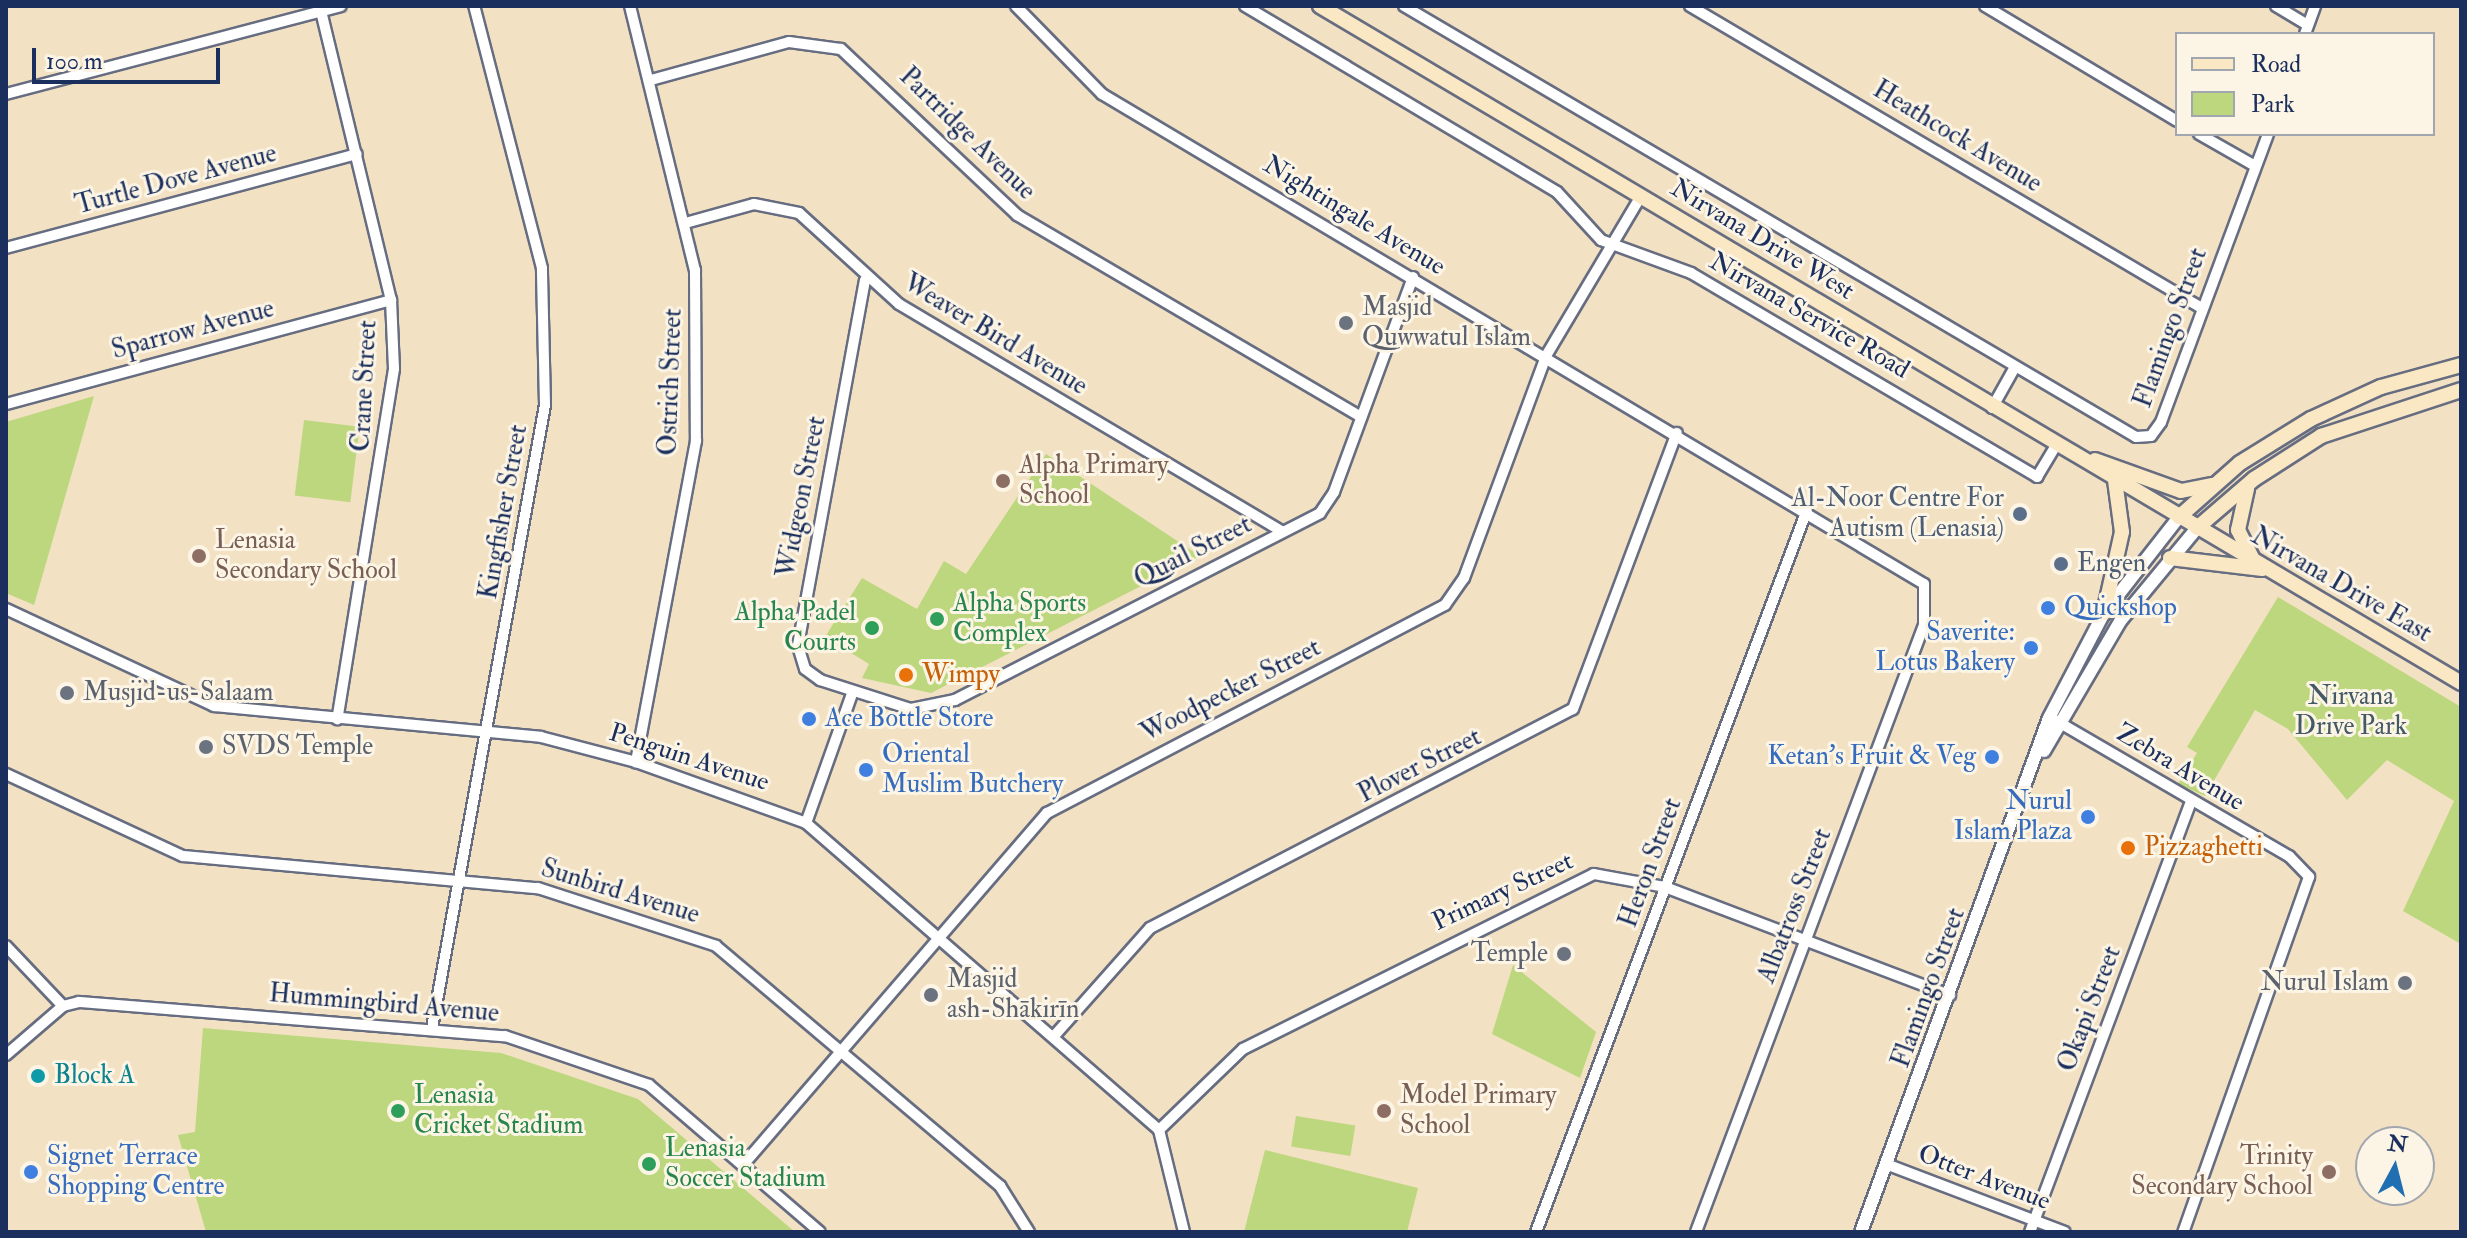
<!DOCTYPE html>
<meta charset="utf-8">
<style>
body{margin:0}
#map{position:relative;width:2467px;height:1238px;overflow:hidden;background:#f3e1c3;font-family:"IM FELL Double Pica",serif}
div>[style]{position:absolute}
.green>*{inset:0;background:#bcd77d;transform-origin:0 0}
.roads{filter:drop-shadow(2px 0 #676d81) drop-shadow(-2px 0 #676d81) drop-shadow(0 2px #676d81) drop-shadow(0 -2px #676d81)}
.minor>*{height:10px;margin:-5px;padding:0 5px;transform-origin:5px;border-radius:5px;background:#fff}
.tertiary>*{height:12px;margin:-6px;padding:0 6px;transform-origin:6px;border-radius:6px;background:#fff}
.secondary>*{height:14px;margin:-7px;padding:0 7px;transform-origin:7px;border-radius:7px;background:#fae7c3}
.dots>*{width:22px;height:22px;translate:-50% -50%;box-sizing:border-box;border:4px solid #fcf5e5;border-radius:50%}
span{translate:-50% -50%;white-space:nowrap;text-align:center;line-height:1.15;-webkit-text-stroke:6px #fcf5e5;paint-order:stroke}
.street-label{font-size:26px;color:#1b2f5e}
.worship-label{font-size:26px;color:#5b616d}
.left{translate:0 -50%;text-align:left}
.right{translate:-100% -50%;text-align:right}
.education-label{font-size:26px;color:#785e54}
.service-label{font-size:26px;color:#4e5e75}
.leisure-label{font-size:26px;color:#27864d}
.shop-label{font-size:26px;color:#366cbe}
.food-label{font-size:26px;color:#c56008}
.park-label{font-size:26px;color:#435966}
.culture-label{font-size:26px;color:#0d838f}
.frame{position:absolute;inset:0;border:8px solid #1b2f5e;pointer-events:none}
.legend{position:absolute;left:2175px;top:32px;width:260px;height:104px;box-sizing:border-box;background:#fcf5e5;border:2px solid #a2a6af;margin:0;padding:10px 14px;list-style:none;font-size:24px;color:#1b2f5e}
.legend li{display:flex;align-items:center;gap:16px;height:40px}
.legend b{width:40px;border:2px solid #a2a6af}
.north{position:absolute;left:2355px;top:1126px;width:80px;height:80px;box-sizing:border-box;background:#fcf5e5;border:2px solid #a2a6af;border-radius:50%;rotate:7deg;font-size:22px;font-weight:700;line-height:32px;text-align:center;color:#1b2f5e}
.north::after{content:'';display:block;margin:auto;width:28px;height:36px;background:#1f6fb2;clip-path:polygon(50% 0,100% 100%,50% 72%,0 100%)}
.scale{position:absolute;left:32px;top:48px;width:188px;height:36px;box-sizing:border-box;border:4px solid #1b2f5e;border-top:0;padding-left:10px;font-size:24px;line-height:28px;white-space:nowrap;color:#1b2f5e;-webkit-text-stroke:6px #fcf5e5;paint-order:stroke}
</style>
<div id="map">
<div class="green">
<div style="clip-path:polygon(94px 396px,34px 605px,6px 593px,6px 422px)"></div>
<div style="left:304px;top:420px;width:56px;height:76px;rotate:7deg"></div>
<div style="clip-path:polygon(1046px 454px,1200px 556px,931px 693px,862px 678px,869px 664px,825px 637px,862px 578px,917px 609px,944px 561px,966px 574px)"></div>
<div style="clip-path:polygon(2278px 597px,2461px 707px,2461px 944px,2403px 911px,2454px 801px,2387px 760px,2347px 800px,2288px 729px,2255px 710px,2205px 796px,2178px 784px,2197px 753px,2187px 747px)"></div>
<div style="clip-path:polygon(1513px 965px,1596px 1032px,1580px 1078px,1492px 1034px)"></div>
<div style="clip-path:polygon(203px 1028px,501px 1053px,638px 1099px,795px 1232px,206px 1232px,178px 1135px,195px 1132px)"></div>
<div style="left:1296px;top:1116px;width:60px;height:31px;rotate:9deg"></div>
<div style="clip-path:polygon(1265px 1150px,1418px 1188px,1407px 1232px,1244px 1232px)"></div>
</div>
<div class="roads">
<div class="minor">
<div style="left:630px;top:6px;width:272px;rotate:76.2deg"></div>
<div style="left:695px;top:270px;width:171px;rotate:89.7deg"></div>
<div style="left:696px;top:441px;width:327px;rotate:100.6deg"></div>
<div style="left:1016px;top:6px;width:123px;rotate:45.7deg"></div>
<div style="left:1102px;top:94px;width:957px;rotate:30.8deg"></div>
<div style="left:1924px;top:584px;width:41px;rotate:90deg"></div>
<div style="left:1924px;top:625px;width:648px;rotate:110.59deg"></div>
<div style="left:1245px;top:6px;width:363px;rotate:30.8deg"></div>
<div style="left:1557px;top:192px;width:65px;rotate:47.5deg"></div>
<div style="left:1601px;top:240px;width:96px;rotate:20.1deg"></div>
<div style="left:1691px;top:273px;width:402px;rotate:30.5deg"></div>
<div style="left:2037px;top:477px;width:37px;rotate:-59deg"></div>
<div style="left:1404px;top:6px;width:849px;rotate:30.49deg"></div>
<div style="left:2136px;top:437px;width:15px;rotate:-4deg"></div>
<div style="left:2151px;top:436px;width:17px;rotate:-54deg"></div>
<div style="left:2161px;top:422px;width:307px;rotate:-69.6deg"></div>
<div style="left:1690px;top:6px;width:592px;rotate:30.55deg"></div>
<div style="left:1985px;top:6px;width:224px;rotate:30.9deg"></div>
<div style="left:2276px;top:6px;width:37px;rotate:31deg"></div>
<div style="left:321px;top:11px;width:297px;rotate:76.4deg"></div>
<div style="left:391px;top:300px;width:69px;rotate:87.5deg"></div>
<div style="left:394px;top:369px;width:355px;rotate:99.2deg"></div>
<div style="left:2305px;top:34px;width:30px;rotate:-70deg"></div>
<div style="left:651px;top:80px;width:143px;rotate:-15.4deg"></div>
<div style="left:789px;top:42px;width:52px;rotate:7.7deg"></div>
<div style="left:841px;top:49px;width:242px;rotate:43.3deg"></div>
<div style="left:1017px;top:215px;width:399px;rotate:30.4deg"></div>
<div style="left:6px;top:94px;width:346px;rotate:-14.7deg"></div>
<div style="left:2199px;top:134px;width:64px;rotate:29.7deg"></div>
<div style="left:689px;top:222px;width:67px;rotate:-15.5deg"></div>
<div style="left:754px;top:204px;width:46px;rotate:11.3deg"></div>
<div style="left:799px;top:213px;width:135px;rotate:42.3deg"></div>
<div style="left:899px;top:304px;width:445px;rotate:30.7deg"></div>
<div style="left:6px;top:248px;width:363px;rotate:-15deg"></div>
<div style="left:865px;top:280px;width:372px;rotate:100.4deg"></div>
<div style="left:798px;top:646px;width:24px;rotate:73deg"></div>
<div style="left:805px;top:669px;width:19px;rotate:36deg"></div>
<div style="left:820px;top:680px;width:96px;rotate:17.7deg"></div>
<div style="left:911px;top:709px;width:45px;rotate:-11.6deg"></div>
<div style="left:955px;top:700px;width:410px;rotate:-27.1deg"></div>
<div style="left:1320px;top:513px;width:25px;rotate:-56deg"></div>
<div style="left:1334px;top:492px;width:229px;rotate:-69.8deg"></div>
<div style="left:6px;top:404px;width:399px;rotate:-15.1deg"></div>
<div style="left:1992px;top:408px;width:47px;rotate:-60.7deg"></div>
<div style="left:6px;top:609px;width:230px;rotate:25deg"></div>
<div style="left:214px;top:706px;width:328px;rotate:5.4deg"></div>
<div style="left:541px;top:737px;width:98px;rotate:14.7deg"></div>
<div style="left:636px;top:762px;width:181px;rotate:19.7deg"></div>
<div style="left:806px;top:823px;width:468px;rotate:41deg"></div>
<div style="left:1159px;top:1130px;width:105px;rotate:76.2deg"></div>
<div style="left:2055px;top:720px;width:271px;rotate:30.2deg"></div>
<div style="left:2289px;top:856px;width:29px;rotate:46deg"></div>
<div style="left:2309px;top:877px;width:377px;rotate:109.5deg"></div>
<div style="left:6px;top:774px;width:195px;rotate:24.9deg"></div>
<div style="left:183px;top:856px;width:356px;rotate:5.2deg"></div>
<div style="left:538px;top:888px;width:187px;rotate:18deg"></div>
<div style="left:716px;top:946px;width:372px;rotate:40.2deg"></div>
<div style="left:1000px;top:1186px;width:54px;rotate:57.8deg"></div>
<div style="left:806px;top:823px;width:137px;rotate:-70.4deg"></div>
<div style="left:6px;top:946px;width:83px;rotate:46.5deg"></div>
<div style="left:432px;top:1028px;width:633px;rotate:-79.72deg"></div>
<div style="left:545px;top:405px;width:137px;rotate:-91.3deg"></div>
<div style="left:542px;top:268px;width:271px;rotate:-104.5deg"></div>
<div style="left:1055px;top:1035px;width:143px;rotate:-48.4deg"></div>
<div style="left:1150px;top:928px;width:476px;rotate:-27.4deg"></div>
<div style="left:1573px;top:709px;width:295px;rotate:-69.4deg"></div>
<div style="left:6px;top:1055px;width:75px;rotate:-40.7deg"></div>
<div style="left:63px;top:1006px;width:16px;rotate:-14deg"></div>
<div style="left:79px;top:1002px;width:427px;rotate:4.6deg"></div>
<div style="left:505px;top:1036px;width:152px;rotate:18.8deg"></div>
<div style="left:649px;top:1085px;width:225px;rotate:40.7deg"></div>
<div style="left:1159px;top:1130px;width:117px;rotate:-44deg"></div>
<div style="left:1243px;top:1049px;width:392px;rotate:-26.5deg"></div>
<div style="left:1594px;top:874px;width:72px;rotate:10.4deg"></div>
<div style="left:1665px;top:887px;width:305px;rotate:20.8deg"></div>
<div style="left:1886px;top:1164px;width:191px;rotate:20.8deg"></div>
<div style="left:743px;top:1165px;width:465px;rotate:-49.2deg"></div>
<div style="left:1047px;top:813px;width:449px;rotate:-27.6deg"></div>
<div style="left:1445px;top:605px;width:33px;rotate:-55deg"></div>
<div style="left:1464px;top:578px;width:237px;rotate:-69.7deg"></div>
<div style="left:1546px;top:356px;width:186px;rotate:-59.3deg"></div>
<div style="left:1536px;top:1232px;width:771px;rotate:-69.43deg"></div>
<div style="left:2030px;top:1232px;width:460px;rotate:-69.5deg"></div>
</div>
<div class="tertiary">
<div style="left:2044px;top:751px;width:152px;rotate:-59.6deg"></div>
<div style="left:2121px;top:620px;width:119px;rotate:-50.4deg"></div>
<div style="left:1861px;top:1232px;width:547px;rotate:-69.91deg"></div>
<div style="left:2049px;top:718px;width:119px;rotate:-62.4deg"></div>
<div style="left:2104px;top:613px;width:122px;rotate:-52deg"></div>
</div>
<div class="secondary">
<div style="left:1320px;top:6px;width:1327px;rotate:30.68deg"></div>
<div style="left:2095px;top:460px;width:91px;rotate:19.8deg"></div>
<div style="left:2181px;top:491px;width:32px;rotate:-11deg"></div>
<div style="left:2247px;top:489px;width:42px;rotate:102.4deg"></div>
<div style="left:2238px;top:530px;width:33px;rotate:63deg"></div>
<div style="left:2179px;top:517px;width:81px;rotate:-41.5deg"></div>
<div style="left:2240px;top:463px;width:84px;rotate:-31.8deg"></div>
<div style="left:2311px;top:419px;width:77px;rotate:-24.6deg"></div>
<div style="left:2381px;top:387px;width:83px;rotate:-15.4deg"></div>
<div style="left:2197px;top:528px;width:75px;rotate:-40.7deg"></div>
<div style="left:2254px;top:479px;width:80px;rotate:-32.7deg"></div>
<div style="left:2321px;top:436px;width:147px;rotate:-18.2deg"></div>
<div style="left:2170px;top:558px;width:93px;rotate:6.8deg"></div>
<div style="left:2104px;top:613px;width:83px;rotate:-77.5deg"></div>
<div style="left:2122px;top:532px;width:52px;rotate:-97.7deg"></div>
</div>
</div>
<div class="dots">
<div style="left:1346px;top:323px;background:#6b7280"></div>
<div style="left:1003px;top:481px;background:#8d6e63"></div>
<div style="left:2020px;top:514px;background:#5c6f8a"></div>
<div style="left:199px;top:556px;background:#8d6e63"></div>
<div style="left:2061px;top:564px;background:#5c6f8a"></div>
<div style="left:2048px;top:608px;background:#3f7fe0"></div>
<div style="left:937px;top:619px;background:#2e9e5b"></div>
<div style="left:872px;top:628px;background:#2e9e5b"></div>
<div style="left:2031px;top:648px;background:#3f7fe0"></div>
<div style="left:906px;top:675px;background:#e8710a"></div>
<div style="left:67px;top:693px;background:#6b7280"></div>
<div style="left:809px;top:719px;background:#3f7fe0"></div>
<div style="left:206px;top:747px;background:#6b7280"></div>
<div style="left:1992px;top:757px;background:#3f7fe0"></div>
<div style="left:866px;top:770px;background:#3f7fe0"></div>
<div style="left:2088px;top:817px;background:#3f7fe0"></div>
<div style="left:2128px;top:848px;background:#e8710a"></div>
<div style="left:1564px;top:954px;background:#6b7280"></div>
<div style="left:2405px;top:983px;background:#6b7280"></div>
<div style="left:931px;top:995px;background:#6b7280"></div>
<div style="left:38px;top:1076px;background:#0f9aa8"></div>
<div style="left:398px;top:1111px;background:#2e9e5b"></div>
<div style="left:1384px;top:1111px;background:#8d6e63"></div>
<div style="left:649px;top:1164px;background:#2e9e5b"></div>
<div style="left:31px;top:1172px;background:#3f7fe0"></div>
<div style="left:2329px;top:1172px;background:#8d6e63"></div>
</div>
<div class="street-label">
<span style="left:967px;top:134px;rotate:44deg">Partridge Avenue</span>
<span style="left:1957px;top:137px;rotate:31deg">Heathcock Avenue</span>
<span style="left:176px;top:180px;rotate:-15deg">Turtle Dove Avenue</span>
<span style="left:1354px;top:216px;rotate:31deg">Nightingale Avenue</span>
<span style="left:1762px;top:240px;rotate:31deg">Nirvana Drive West</span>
<span style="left:1809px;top:316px;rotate:30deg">Nirvana Service Road</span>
<span style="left:2171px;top:328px;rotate:-70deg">Flamingo Street</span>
<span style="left:193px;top:330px;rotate:-15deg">Sparrow Avenue</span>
<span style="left:995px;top:335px;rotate:31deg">Weaver Bird Avenue</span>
<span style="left:671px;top:382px;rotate:-88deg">Ostrich Street</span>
<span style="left:365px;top:386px;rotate:-87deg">Crane Street</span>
<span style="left:802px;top:497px;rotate:-79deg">Widgeon Street</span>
<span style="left:504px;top:512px;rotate:-80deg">Kingfisher Street</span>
<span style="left:1193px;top:552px;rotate:-27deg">Quail Street</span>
<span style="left:2341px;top:585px;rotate:30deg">Nirvana Drive East</span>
<span style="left:1231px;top:691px;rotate:-27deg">Woodpecker Street</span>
<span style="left:689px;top:758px;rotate:18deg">Penguin Avenue</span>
<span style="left:1420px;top:766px;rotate:-27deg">Plover Street</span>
<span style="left:2180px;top:768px;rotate:31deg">Zebra Avenue</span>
<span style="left:1651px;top:863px;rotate:-70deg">Heron Street</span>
<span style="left:620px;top:892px;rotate:17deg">Sunbird Avenue</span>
<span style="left:1503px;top:892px;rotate:-25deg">Primary Street</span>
<span style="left:1795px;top:906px;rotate:-69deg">Albatross Street</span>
<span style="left:1929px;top:988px;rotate:-70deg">Flamingo Street</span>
<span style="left:384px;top:1004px;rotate:5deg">Hummingbird Avenue</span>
<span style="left:2090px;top:1009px;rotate:-69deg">Okapi Street</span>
<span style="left:1984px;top:1178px;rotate:21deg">Otter Avenue</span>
</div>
<div class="worship-label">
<span class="left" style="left:1362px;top:323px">Masjid<br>Quwwatul Islam</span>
<span class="left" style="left:83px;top:693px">Musjid-us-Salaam</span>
<span class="left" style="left:222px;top:747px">SVDS Temple</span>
<span class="right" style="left:1548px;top:954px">Temple</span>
<span class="left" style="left:947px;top:995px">Masjid<br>ash-Shākirīn</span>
<span class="right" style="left:2389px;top:983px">Nurul Islam</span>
</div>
<div class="education-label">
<span class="left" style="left:1019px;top:481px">Alpha Primary<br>School</span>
<span class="left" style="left:215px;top:556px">Lenasia<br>Secondary School</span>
<span class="left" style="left:1400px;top:1111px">Model Primary<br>School</span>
<span class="right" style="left:2313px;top:1172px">Trinity<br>Secondary School</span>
</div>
<div class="service-label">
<span class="right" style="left:2004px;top:514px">Al-Noor Centre For<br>Autism (Lenasia)</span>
<span class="left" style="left:2077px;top:564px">Engen</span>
</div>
<div class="leisure-label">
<span class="left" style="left:953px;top:619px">Alpha Sports<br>Complex</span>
<span class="right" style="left:856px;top:628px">Alpha Padel<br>Courts</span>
<span class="left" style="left:414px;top:1111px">Lenasia<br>Cricket Stadium</span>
<span class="left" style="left:665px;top:1164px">Lenasia<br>Soccer Stadium</span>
</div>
<div class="shop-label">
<span class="left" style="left:2064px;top:608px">Quickshop</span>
<span class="right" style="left:2015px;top:648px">Saverite:<br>Lotus Bakery</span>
<span class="left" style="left:825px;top:719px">Ace Bottle Store</span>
<span class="left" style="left:882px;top:770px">Oriental<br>Muslim Butchery</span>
<span class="right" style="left:1976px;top:757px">Ketan's Fruit &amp; Veg</span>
<span class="right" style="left:2072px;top:817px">Nurul<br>Islam Plaza</span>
<span class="left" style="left:47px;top:1172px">Signet Terrace<br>Shopping Centre</span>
</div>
<div class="food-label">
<span class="left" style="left:922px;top:675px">Wimpy</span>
<span class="left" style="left:2144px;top:848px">Pizzaghetti</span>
</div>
<div class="park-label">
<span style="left:2351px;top:712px">Nirvana<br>Drive Park</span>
</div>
<div class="culture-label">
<span class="left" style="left:54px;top:1076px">Block A</span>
</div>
<div class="frame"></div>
<ul class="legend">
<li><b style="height:10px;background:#fae7c3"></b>Road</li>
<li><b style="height:22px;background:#bcd77d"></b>Park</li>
</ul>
<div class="north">N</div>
<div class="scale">100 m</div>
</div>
